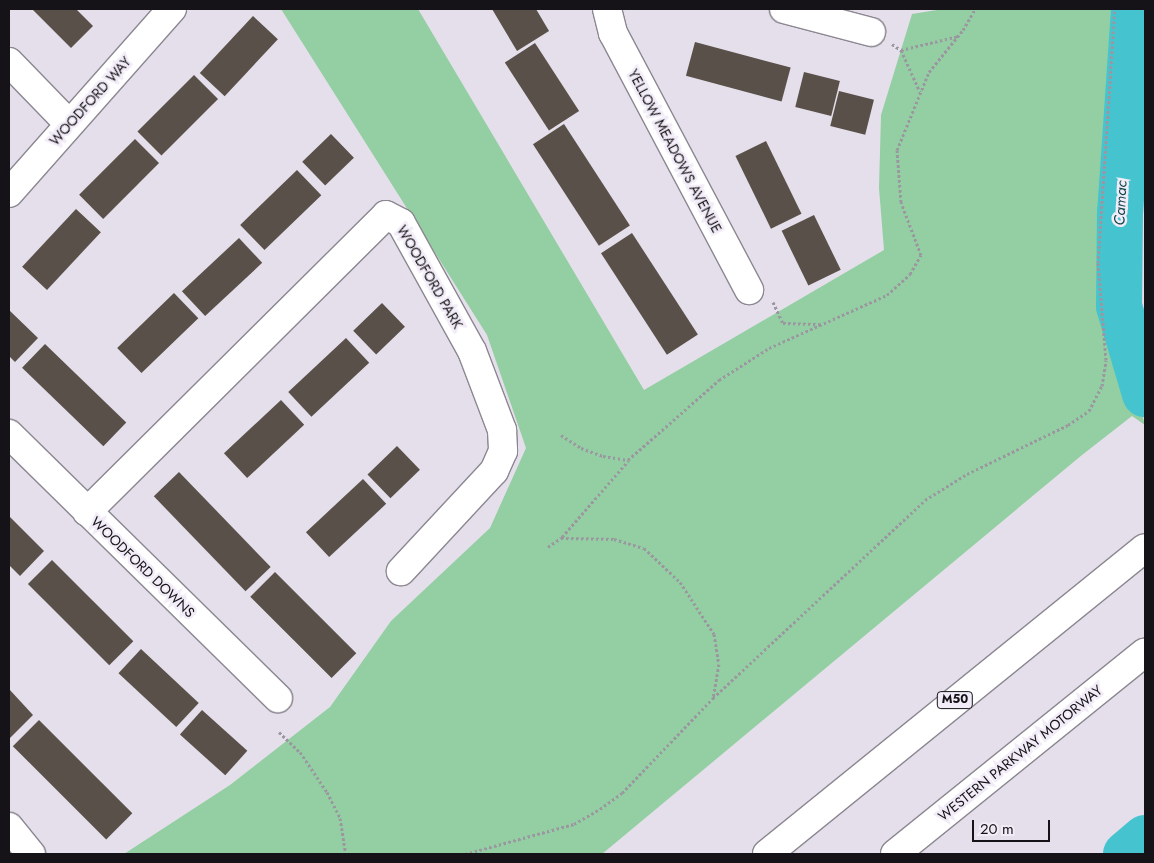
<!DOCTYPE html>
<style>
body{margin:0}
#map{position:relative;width:1154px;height:863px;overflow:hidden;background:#e4dfea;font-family:Jost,sans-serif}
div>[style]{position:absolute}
.green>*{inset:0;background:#93cfa2}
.river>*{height:46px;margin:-23px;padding:0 23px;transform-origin:23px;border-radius:23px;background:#45c4cf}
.building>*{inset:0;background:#585049;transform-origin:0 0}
.path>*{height:3px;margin-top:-1.5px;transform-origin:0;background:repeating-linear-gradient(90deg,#9b97a0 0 2.5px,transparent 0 5px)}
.roads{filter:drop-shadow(1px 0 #8c8791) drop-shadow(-1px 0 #8c8791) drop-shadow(0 1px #8c8791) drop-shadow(0 -1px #8c8791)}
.minor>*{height:28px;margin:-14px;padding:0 14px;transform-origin:14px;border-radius:14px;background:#fff}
.highway>*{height:28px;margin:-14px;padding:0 14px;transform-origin:14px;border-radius:14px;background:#fff}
span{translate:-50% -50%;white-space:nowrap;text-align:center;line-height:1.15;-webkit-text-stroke:5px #f1ecf7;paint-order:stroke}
.shield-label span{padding:1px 4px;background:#f1ecf7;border:1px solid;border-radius:4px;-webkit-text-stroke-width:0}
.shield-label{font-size:12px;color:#151317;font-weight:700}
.street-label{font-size:14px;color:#151317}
.water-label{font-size:15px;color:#12494e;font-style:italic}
.frame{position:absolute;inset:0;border:10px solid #151317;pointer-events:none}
.scale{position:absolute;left:972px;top:820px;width:78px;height:22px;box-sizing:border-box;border:2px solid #151317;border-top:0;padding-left:6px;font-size:15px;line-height:18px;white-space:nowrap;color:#151317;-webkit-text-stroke:4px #f1ecf7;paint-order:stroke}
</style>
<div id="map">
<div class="green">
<div style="clip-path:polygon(281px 9px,418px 9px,644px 390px,884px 250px,879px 188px,881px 115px,912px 14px,943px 9px,1126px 9px,1111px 275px,1112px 308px,1145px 425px,1132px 416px,1082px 455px,602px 854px,124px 854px,230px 785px,330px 707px,391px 621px,490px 528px,526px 448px,487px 335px)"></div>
</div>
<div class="river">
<div style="left:1134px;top:9px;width:203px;rotate:93.9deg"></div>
<div style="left:1120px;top:212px;width:94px;rotate:90.6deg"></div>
<div style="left:1119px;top:306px;width:92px;rotate:73.5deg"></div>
<div style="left:1126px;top:854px;width:25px;rotate:-40deg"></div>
</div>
<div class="building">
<div style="clip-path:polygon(32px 9px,76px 9px,93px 26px,71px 48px)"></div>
<div style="clip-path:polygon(492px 9px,536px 9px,549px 31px,517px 51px)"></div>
<div style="left:253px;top:16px;width:34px;height:78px;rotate:43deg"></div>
<div style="left:695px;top:42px;width:99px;height:35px;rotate:15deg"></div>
<div style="left:535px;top:43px;width:81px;height:36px;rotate:57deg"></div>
<div style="left:804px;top:72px;width:37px;height:36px;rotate:14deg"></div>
<div style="left:194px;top:75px;width:34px;height:80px;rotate:45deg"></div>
<div style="left:839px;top:91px;width:36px;height:36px;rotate:14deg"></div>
<div style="left:564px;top:124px;width:121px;height:37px;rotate:57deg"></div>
<div style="left:331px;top:134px;width:33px;height:40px;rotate:46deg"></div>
<div style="left:135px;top:139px;width:34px;height:79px;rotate:45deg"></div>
<div style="left:766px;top:141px;width:81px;height:34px;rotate:64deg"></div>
<div style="left:297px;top:170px;width:35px;height:79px;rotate:46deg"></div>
<div style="left:76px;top:209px;width:34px;height:79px;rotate:43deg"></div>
<div style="left:814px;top:215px;width:61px;height:36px;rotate:64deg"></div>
<div style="left:632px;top:233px;width:121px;height:37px;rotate:57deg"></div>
<div style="left:239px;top:238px;width:34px;height:78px;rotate:47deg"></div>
<div style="left:174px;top:293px;width:35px;height:79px;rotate:46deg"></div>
<div style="left:382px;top:303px;width:33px;height:40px;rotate:46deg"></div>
<div style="clip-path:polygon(9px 310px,38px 338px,15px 362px,9px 356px)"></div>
<div style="left:346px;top:338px;width:34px;height:79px;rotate:47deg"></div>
<div style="left:45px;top:344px;width:113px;height:33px;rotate:44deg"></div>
<div style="left:281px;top:400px;width:34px;height:78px;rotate:47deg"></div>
<div style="left:397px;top:446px;width:33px;height:41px;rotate:46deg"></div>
<div style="left:179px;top:472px;width:132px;height:35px;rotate:46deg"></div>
<div style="left:363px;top:479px;width:34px;height:78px;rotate:47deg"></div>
<div style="clip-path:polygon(9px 516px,44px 551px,20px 576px,9px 565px)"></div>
<div style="left:52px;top:560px;width:115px;height:34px;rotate:45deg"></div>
<div style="left:275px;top:572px;width:115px;height:35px;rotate:45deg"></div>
<div style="left:141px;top:649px;width:79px;height:33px;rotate:43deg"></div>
<div style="clip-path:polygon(9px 689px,33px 715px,9px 739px)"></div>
<div style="left:202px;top:710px;width:61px;height:33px;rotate:42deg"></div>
<div style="left:39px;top:720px;width:132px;height:37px;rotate:45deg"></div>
</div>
<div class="path">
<div style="left:892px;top:44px;width:11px;rotate:34deg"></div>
<div style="left:901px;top:50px;width:46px;rotate:65.7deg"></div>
<div style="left:901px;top:50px;width:60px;rotate:-13.6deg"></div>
<div style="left:773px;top:302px;width:23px;rotate:65deg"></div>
<div style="left:783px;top:323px;width:38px;rotate:2deg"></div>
<div style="left:561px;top:435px;width:24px;rotate:33deg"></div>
<div style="left:581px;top:448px;width:23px;rotate:20deg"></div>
<div style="left:603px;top:456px;width:25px;rotate:9deg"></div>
<div style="left:628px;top:460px;width:121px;rotate:-41.3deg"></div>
<div style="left:719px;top:380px;width:59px;rotate:-32.6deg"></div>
<div style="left:769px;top:348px;width:129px;rotate:-24.2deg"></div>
<div style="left:887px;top:295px;width:31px;rotate:-42deg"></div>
<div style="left:910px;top:274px;width:22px;rotate:-60deg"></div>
<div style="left:921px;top:255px;width:57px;rotate:-110.7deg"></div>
<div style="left:901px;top:202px;width:52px;rotate:-94.4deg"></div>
<div style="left:897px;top:150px;width:84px;rotate:-67.7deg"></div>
<div style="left:929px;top:72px;width:54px;rotate:-51deg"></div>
<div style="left:963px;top:30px;width:24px;rotate:-60deg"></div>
<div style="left:562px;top:537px;width:101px;rotate:-49deg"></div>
<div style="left:548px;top:547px;width:16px;rotate:-35deg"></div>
<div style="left:561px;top:538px;width:53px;rotate:1.1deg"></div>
<div style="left:614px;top:539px;width:31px;rotate:17deg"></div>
<div style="left:644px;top:548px;width:50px;rotate:43.4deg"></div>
<div style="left:680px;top:582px;width:62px;rotate:56.8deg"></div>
<div style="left:714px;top:634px;width:30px;rotate:81deg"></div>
<div style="left:719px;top:664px;width:35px;rotate:100deg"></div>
<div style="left:279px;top:732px;width:29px;rotate:44deg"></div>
<div style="left:300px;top:752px;width:48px;rotate:56deg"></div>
<div style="left:327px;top:792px;width:29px;rotate:63deg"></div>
<div style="left:340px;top:818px;width:36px;rotate:81deg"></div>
<div style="left:465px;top:854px;width:113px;rotate:-15.4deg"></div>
<div style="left:574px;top:824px;width:30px;rotate:-30deg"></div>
<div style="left:600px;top:809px;width:27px;rotate:-36deg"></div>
<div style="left:622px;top:793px;width:132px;rotate:-46.2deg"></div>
<div style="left:713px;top:698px;width:290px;rotate:-43deg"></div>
<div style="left:925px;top:500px;width:49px;rotate:-31.8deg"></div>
<div style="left:967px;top:474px;width:112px;rotate:-25.9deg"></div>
<div style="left:1068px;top:425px;width:25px;rotate:-34deg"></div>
<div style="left:1089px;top:411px;width:28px;rotate:-63deg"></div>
<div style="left:1102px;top:386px;width:26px;rotate:-81deg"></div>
<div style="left:1106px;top:360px;width:97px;rotate:-94.7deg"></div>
<div style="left:1098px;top:263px;width:255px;rotate:-86.2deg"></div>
</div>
<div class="roads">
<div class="minor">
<div style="left:607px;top:9px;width:25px;rotate:76deg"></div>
<div style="left:613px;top:33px;width:291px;rotate:62.1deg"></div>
<div style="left:784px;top:9px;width:90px;rotate:14.8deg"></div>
<div style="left:9px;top:62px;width:86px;rotate:45.9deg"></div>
<div style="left:9px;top:193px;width:246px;rotate:-48.5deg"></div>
<div style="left:9px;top:434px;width:377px;rotate:44.5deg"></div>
<div style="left:87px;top:512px;width:421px;rotate:-44.8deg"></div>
<div style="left:386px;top:215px;width:17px;rotate:28deg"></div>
<div style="left:401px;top:223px;width:146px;rotate:61deg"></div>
<div style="left:472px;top:351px;width:85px;rotate:69.2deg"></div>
<div style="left:502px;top:430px;width:21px;rotate:87deg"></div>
<div style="left:503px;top:451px;width:22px;rotate:114deg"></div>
<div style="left:494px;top:471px;width:137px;rotate:132.9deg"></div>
<div style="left:9px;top:827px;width:35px;rotate:51deg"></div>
</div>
<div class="highway">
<div style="left:767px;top:854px;width:486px;rotate:-39deg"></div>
<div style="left:895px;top:854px;width:321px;rotate:-38.9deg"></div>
</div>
</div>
<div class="shield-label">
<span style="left:955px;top:700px">M50</span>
</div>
<div class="street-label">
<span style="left:90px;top:101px;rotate:-48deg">WOODFORD WAY</span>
<span style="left:675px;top:151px;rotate:62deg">YELLOW MEADOWS AVENUE</span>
<span style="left:430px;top:277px;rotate:60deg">WOODFORD PARK</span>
<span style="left:143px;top:567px;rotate:44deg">WOODFORD DOWNS</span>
<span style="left:1020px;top:753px;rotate:-39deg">WESTERN PARKWAY MOTORWAY</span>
</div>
<div class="water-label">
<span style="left:1121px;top:203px;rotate:-87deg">Camac</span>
</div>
<div class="frame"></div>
<div class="scale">20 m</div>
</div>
